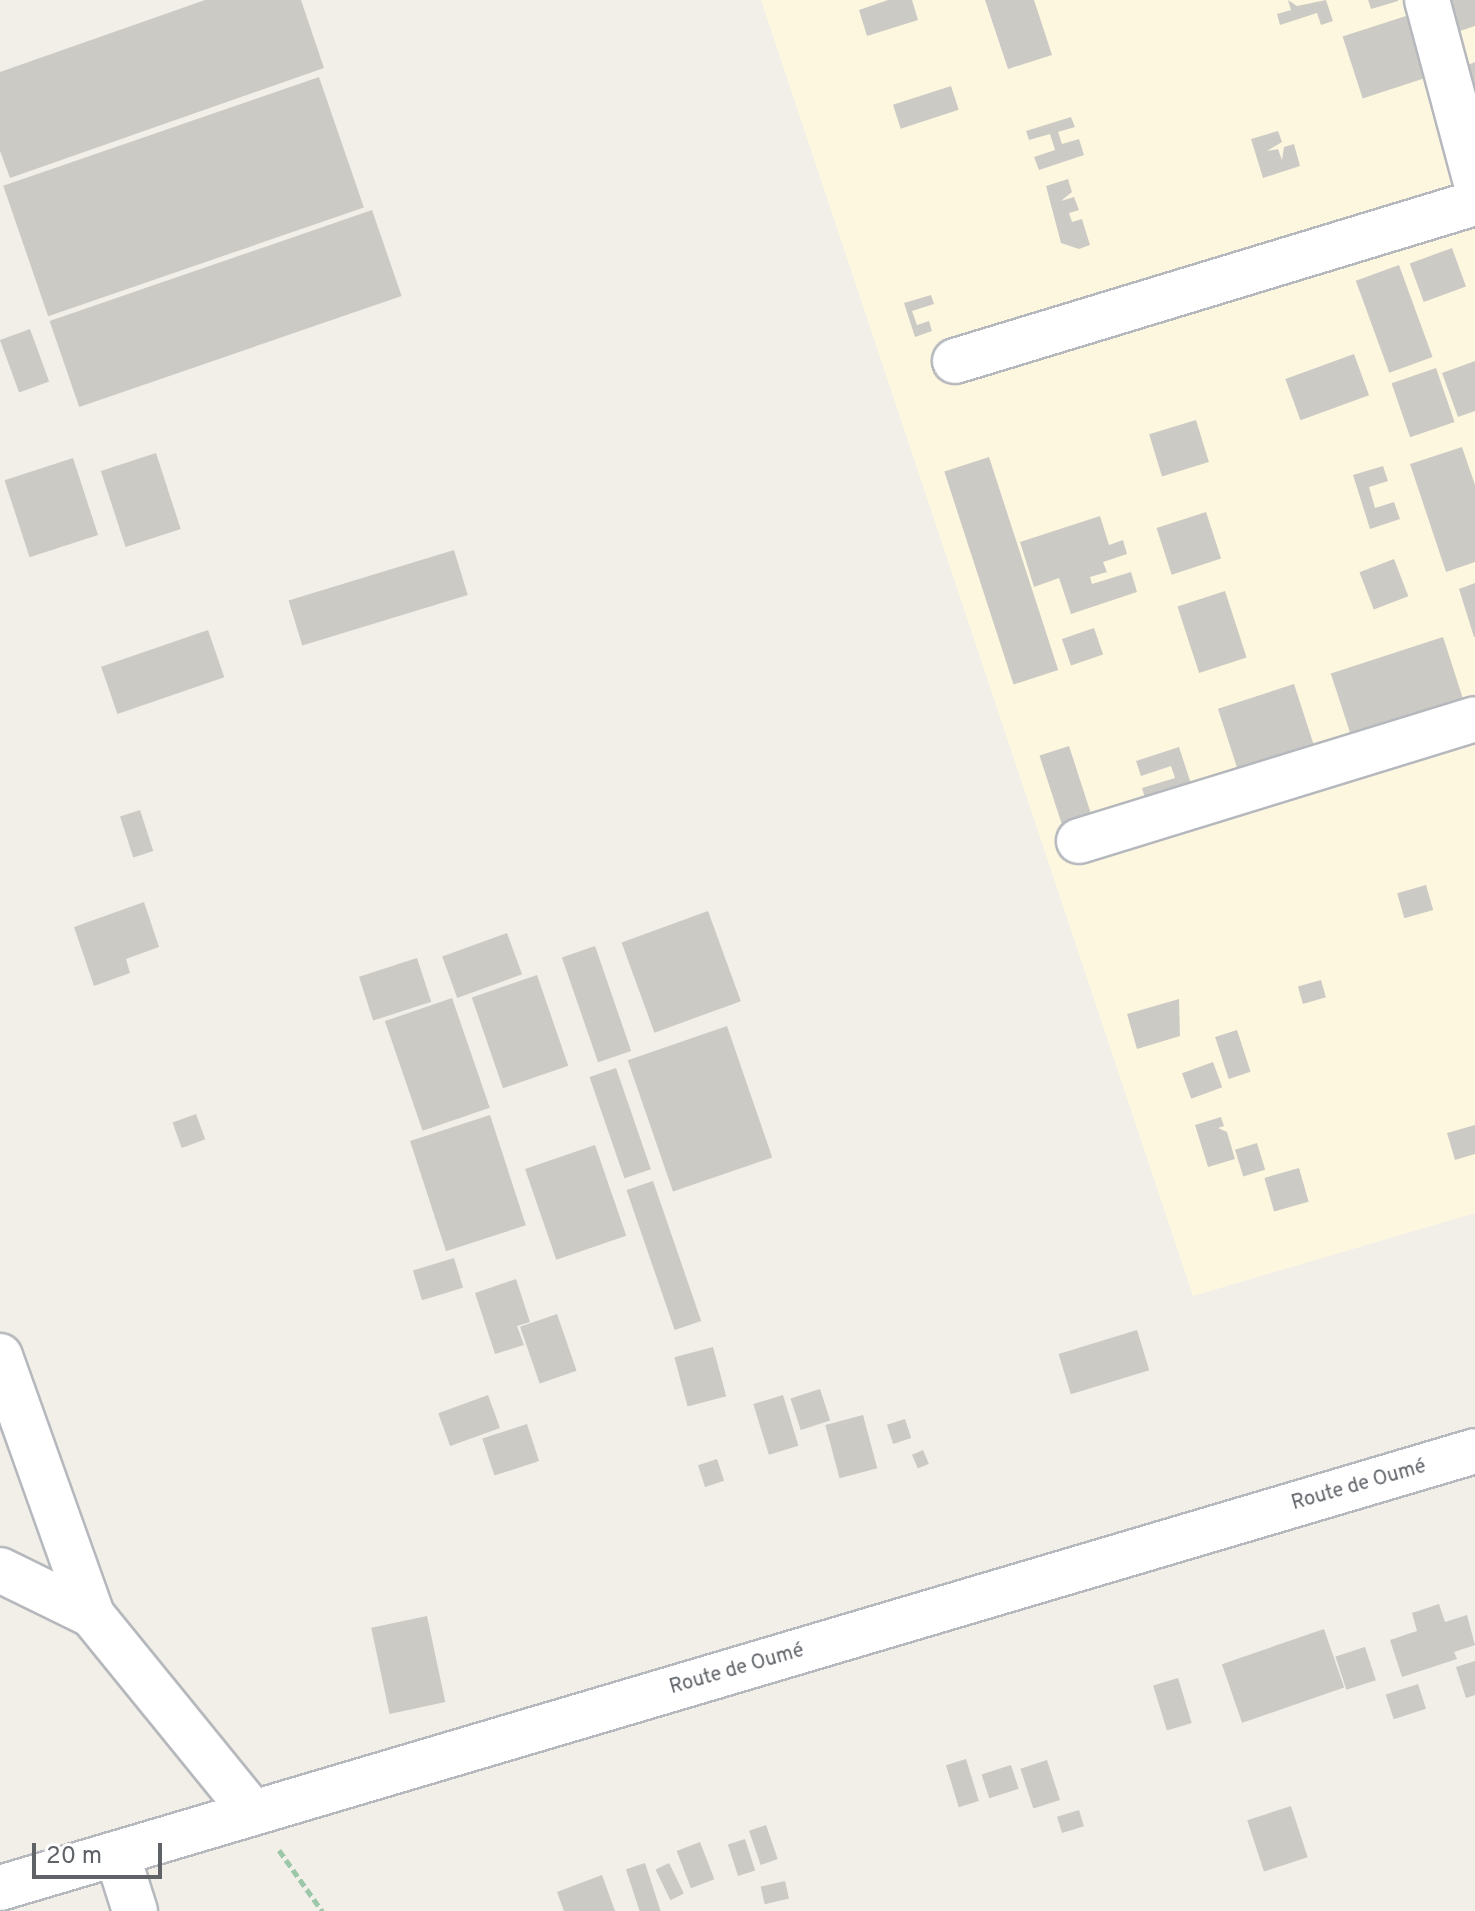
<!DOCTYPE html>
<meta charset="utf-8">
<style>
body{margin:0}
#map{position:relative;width:1475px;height:1911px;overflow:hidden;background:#f1efe8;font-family:Overpass,sans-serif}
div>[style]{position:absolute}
.commercial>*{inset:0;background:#fef7e0}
.building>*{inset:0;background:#cccac5;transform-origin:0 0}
.path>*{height:5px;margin-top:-2.5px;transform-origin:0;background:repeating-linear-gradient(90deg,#9cc7a9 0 8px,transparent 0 12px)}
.roads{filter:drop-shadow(2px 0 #b5b8bc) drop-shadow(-2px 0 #b5b8bc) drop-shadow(0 2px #b5b8bc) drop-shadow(0 -2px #b5b8bc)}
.minor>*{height:44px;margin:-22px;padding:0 22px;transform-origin:22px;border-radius:22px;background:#fff}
span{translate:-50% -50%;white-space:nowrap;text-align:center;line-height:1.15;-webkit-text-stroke:6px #fff;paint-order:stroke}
.street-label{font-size:20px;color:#5f6368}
.scale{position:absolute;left:32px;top:1843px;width:130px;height:36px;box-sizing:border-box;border:4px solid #5f6368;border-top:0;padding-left:10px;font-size:24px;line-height:28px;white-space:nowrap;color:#5f6368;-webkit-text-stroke:6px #fff;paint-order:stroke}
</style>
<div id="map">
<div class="commercial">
<div style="clip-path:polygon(761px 0,1475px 0,1475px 1213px,1193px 1296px)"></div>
</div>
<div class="building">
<div style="clip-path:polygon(205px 0,301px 0,324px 68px,10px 178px,0 151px,0 72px)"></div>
<div style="clip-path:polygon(888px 0,912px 0,918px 20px,867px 36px,859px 10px)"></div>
<div style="clip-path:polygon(985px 0,1034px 0,1052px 55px,1008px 69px)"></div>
<div style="clip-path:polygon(1288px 0,1297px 6px,1326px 0,1333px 21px,1321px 25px,1317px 13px,1280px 25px,1277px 14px,1291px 10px)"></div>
<div style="clip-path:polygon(1368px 0,1398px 0,1398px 1px,1371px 9px)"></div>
<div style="clip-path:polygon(1446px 0,1475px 0,1475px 26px,1457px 32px)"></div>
<div style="left:1412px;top:14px;width:65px;height:73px;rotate:72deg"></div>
<div style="clip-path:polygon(1475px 62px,1475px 107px,1460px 68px)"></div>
<div style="left:319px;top:77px;width:138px;height:334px;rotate:71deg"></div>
<div style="left:951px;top:86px;width:25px;height:61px;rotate:72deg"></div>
<div style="clip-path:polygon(1071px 117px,1075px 127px,1058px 132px,1062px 144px,1079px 139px,1084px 155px,1039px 170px,1034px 157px,1055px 150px,1050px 134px,1029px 140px,1026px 131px)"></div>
<div style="clip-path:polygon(1278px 131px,1282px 142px,1267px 151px,1278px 149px,1282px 160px,1284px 147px,1294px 144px,1300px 166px,1263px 178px,1251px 139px)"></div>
<div style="clip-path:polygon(1068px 179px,1072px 192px,1061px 201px,1074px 197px,1079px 210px,1069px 213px,1072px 222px,1082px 219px,1090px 245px,1079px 249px,1061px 243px,1046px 186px)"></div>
<div style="left:372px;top:210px;width:91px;height:341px;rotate:71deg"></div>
<div style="left:1452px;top:248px;width:41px;height:45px;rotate:70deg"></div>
<div style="left:1399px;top:265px;width:98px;height:46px;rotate:70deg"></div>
<div style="clip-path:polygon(931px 295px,934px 304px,912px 311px,917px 325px,929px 321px,932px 331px,915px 337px,904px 303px)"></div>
<div style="left:30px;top:329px;width:56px;height:32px;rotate:70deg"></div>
<div style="left:1354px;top:354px;width:44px;height:73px;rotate:70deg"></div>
<div style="clip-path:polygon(1475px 361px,1475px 411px,1458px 417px,1442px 373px)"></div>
<div style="left:1436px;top:368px;width:57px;height:47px;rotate:71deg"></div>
<div style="left:1196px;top:420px;width:44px;height:49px;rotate:73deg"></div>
<div style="clip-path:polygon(1462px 447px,1475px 485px,1475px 562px,1446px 572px,1410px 464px)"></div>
<div style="left:156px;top:453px;width:80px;height:58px;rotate:72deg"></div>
<div style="left:989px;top:457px;width:224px;height:47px;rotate:72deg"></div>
<div style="left:73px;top:458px;width:81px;height:72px;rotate:72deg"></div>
<div style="clip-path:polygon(1383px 466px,1388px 481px,1369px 487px,1375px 508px,1394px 502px,1400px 519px,1370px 529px,1353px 475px)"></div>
<div style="left:1206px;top:512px;width:49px;height:52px;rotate:72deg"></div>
<div style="clip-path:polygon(1100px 516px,1109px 545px,1123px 540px,1127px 554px,1103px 562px,1107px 572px,1090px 577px,1092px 584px,1131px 572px,1137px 592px,1071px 614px,1059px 578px,1034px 587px,1020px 542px)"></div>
<div style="left:454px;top:550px;width:47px;height:173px;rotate:73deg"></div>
<div style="left:1394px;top:559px;width:40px;height:37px;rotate:69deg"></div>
<div style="clip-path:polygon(1475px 583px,1475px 637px,1474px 637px,1459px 589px)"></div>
<div style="left:1225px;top:591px;width:70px;height:50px;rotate:72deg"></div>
<div style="left:1094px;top:628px;width:28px;height:34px;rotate:71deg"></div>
<div style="left:208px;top:630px;width:50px;height:113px;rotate:71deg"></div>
<div style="left:1443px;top:637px;width:74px;height:118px;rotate:72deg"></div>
<div style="left:1294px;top:684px;width:73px;height:80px;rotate:72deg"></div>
<div style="left:1069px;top:746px;width:79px;height:31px;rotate:72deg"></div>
<div style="clip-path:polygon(1179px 747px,1193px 790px,1147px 805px,1142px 788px,1175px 778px,1171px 766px,1141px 776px,1136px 761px)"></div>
<div style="left:140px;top:810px;width:43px;height:21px;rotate:72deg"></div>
<div style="left:1426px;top:885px;width:26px;height:30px;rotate:74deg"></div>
<div style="clip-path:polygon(144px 902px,159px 947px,126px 959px,130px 973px,94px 986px,74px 927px)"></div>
<div style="left:708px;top:911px;width:96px;height:92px;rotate:70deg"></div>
<div style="left:507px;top:933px;width:44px;height:69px;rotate:70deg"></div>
<div style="left:595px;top:946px;width:111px;height:35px;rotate:71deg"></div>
<div style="left:417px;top:958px;width:46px;height:61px;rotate:72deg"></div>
<div style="left:537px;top:975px;width:96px;height:69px;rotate:71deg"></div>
<div style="left:1321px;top:980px;width:18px;height:24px;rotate:74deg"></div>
<div style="left:452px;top:998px;width:116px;height:71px;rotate:71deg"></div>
<div style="clip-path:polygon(1179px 999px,1180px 1036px,1137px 1049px,1127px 1014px)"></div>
<div style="left:727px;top:1026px;width:139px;height:105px;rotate:71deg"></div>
<div style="left:1237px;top:1030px;width:44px;height:23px;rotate:72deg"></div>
<div style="left:1213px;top:1062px;width:27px;height:33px;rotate:70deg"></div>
<div style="left:616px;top:1068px;width:107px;height:28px;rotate:71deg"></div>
<div style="left:196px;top:1114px;width:27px;height:25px;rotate:70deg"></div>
<div style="left:490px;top:1115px;width:116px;height:84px;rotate:72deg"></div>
<div style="clip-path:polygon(1221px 1117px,1224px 1126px,1218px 1128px,1227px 1132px,1235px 1159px,1208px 1167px,1195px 1125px)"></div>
<div style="clip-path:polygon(1475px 1125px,1475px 1154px,1455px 1160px,1447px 1133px)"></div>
<div style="left:1257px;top:1143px;width:28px;height:23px;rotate:73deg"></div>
<div style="left:595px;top:1145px;width:96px;height:74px;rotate:71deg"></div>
<div style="left:1299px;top:1168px;width:35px;height:36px;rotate:74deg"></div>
<div style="left:653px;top:1181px;width:148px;height:28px;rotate:71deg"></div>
<div style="left:454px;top:1258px;width:31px;height:43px;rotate:73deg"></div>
<div style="clip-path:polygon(516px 1279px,530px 1322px,517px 1326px,524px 1345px,495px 1354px,475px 1293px)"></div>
<div style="left:557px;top:1314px;width:60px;height:39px;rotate:71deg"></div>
<div style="left:1137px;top:1330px;width:42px;height:82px;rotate:73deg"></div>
<div style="left:713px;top:1347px;width:51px;height:40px;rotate:75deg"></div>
<div style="left:820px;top:1389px;width:33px;height:31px;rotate:72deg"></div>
<div style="left:488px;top:1395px;width:35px;height:53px;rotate:70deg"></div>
<div style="left:783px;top:1395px;width:53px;height:31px;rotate:73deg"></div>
<div style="left:863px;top:1415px;width:55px;height:39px;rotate:75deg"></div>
<div style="left:905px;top:1419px;width:20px;height:19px;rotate:72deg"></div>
<div style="left:527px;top:1424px;width:39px;height:47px;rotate:72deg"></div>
<div style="left:923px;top:1450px;width:15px;height:12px;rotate:67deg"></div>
<div style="left:717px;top:1459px;width:23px;height:20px;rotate:72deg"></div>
<div style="clip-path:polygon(1439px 1604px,1445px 1622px,1467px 1615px,1475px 1645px,1454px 1652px,1457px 1659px,1402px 1677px,1390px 1640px,1417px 1631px,1412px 1613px)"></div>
<div style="left:427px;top:1616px;width:88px;height:57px;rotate:78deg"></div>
<div style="left:1324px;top:1629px;width:62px;height:108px;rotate:71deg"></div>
<div style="left:1365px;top:1647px;width:35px;height:31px;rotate:72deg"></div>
<div style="clip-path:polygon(1475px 1661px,1475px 1695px,1466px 1698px,1456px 1667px)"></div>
<div style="left:1178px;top:1678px;width:47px;height:26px;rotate:73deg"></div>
<div style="left:1418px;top:1684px;width:26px;height:34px;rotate:72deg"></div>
<div style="left:966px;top:1759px;width:44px;height:21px;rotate:73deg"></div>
<div style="left:1047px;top:1760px;width:42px;height:28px;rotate:72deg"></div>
<div style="left:1011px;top:1765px;width:25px;height:31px;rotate:72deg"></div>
<div style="left:1291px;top:1806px;width:54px;height:46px;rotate:72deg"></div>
<div style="left:1079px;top:1810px;width:17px;height:23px;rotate:73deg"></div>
<div style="left:766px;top:1825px;width:36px;height:18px;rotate:71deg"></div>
<div style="left:745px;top:1839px;width:33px;height:18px;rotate:72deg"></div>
<div style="left:700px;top:1842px;width:40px;height:25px;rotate:69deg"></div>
<div style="left:645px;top:1863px;width:51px;height:20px;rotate:72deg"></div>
<div style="left:669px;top:1863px;width:34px;height:15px;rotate:64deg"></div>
<div style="clip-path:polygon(602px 1875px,615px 1911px,564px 1911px,557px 1892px)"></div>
<div style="left:785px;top:1881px;width:18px;height:25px;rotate:77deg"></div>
</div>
<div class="path">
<div style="left:279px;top:1850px;width:75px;rotate:54.8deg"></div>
</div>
<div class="roads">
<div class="minor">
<div style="left:1427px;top:0;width:185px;rotate:75deg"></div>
<div style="left:955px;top:361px;width:543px;rotate:-16.9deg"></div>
<div style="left:1079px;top:841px;width:414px;rotate:-17.1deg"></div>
<div style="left:0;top:1356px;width:275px;rotate:70.4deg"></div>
<div style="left:92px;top:1615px;width:255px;rotate:50.9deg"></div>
<div style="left:0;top:1570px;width:102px;rotate:26.1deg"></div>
<div style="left:117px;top:1854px;width:60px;rotate:72.5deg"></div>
<div style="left:0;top:1888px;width:1538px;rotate:-16.5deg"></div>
</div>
</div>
<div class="street-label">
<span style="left:1359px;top:1486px;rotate:-16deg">Route de Oumé</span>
<span style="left:737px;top:1670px;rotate:-16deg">Route de Oumé</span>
</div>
<div class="scale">20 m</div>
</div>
